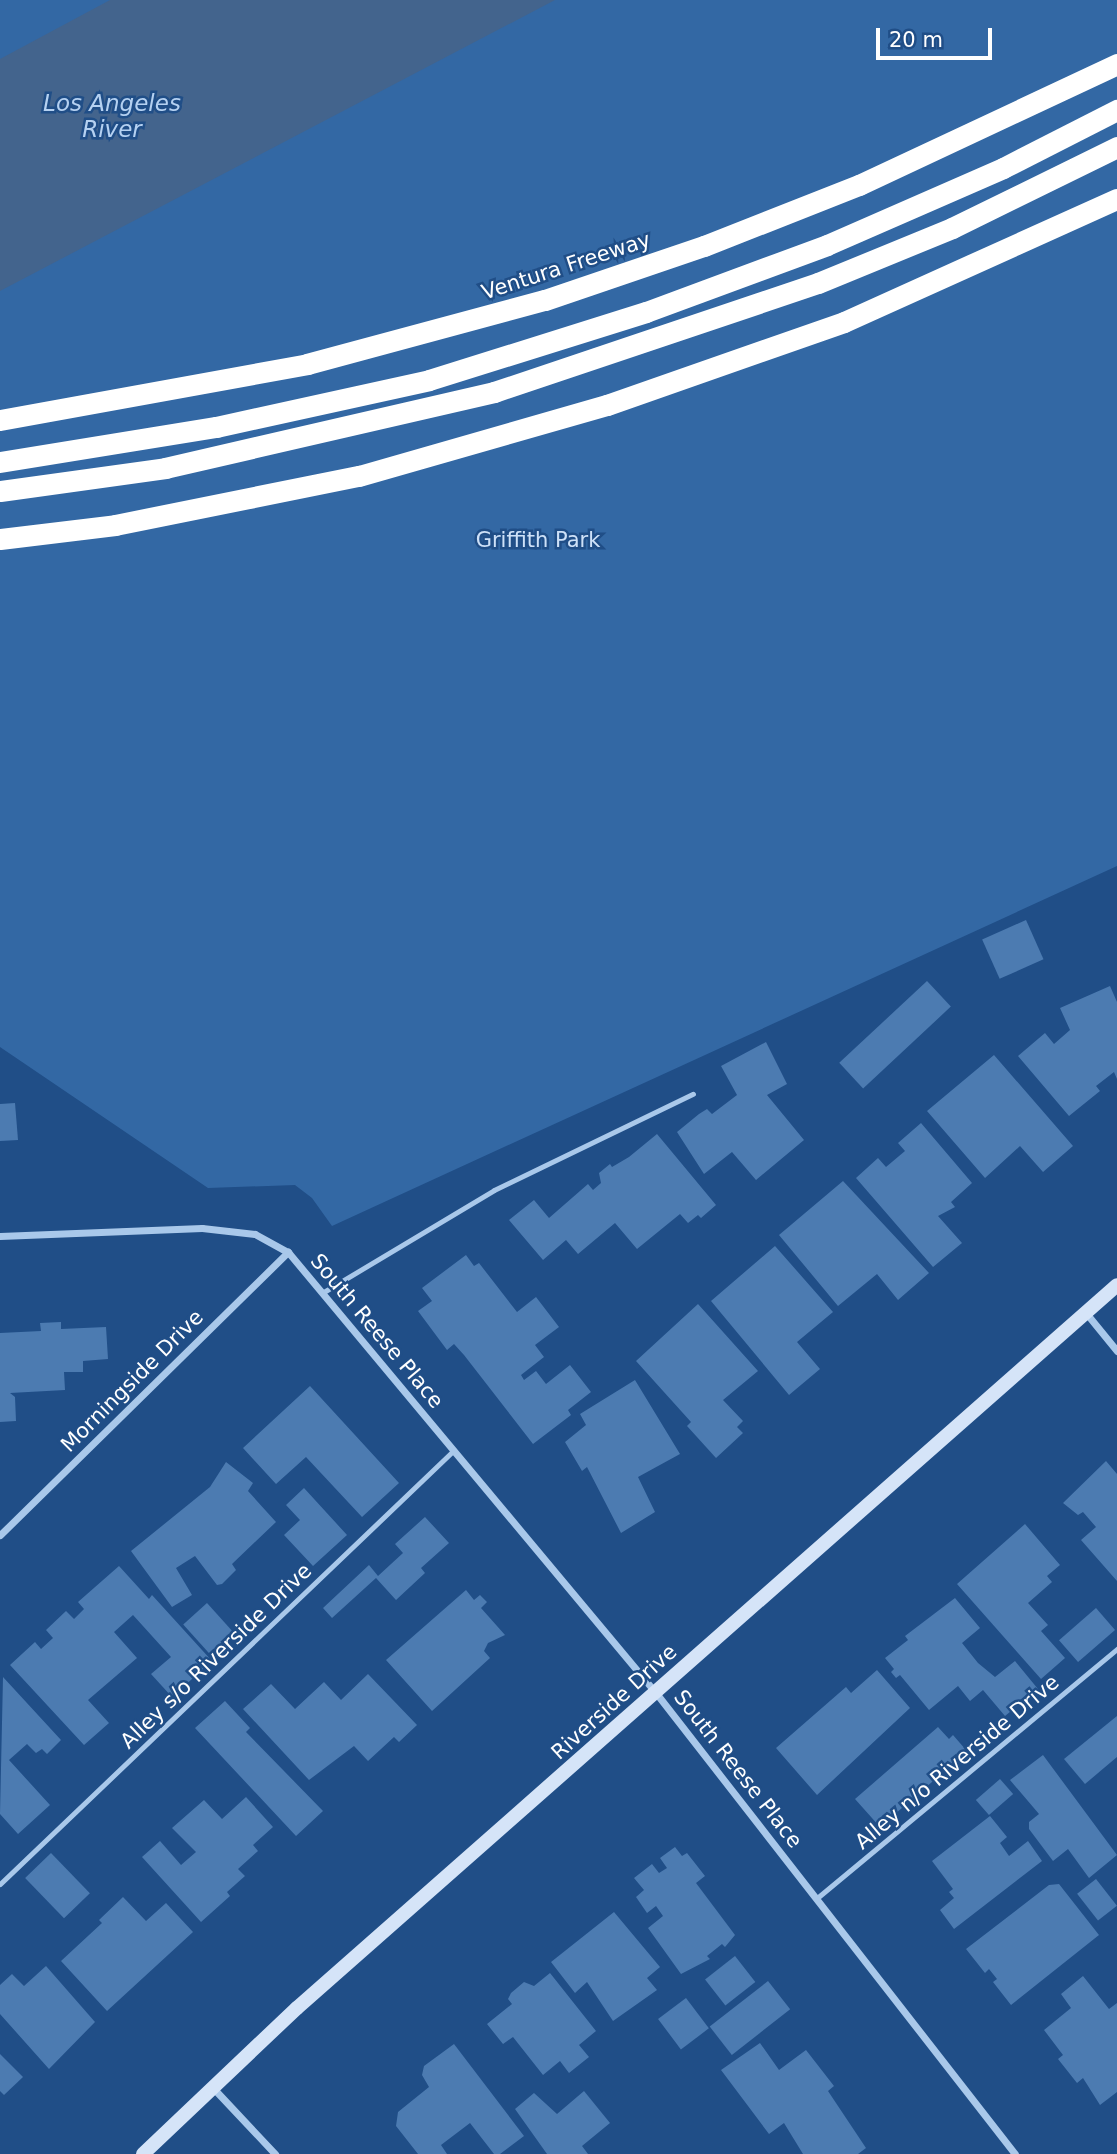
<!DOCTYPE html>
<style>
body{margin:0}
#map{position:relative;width:1117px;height:2154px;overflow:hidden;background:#204e87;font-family:"DejaVu Sans",sans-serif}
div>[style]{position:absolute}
.green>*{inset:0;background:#3368a4}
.water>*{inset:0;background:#43648d}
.building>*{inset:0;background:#4c7bb1;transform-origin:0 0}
.service>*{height:5px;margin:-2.5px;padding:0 2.5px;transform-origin:2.5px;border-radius:2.5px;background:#a9c8ea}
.minor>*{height:7px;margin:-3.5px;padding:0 3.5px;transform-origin:3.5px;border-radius:3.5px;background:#a9c8ea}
.secondary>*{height:14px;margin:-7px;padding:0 7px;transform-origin:7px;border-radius:7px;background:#d5e4f8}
.motorway>*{height:21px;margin:-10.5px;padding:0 10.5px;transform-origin:10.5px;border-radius:10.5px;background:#fff}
span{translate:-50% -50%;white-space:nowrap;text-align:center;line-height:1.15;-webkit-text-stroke:5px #204e87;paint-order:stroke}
.street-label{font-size:21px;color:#fff}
.park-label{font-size:21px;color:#cee1f8}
.water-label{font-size:23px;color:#b5d1f1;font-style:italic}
.scale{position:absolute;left:876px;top:28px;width:116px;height:32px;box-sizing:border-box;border:4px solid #fff;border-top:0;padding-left:9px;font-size:21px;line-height:24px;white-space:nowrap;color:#fff;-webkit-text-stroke:5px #204e87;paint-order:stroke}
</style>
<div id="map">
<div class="green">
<div style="clip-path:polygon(0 0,1117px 0,1117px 866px,332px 1226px,312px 1198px,295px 1185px,208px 1188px,0 1047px)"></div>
</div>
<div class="water">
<div style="clip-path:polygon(110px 0,555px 0,0 291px,0 59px)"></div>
</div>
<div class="building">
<div style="left:1026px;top:920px;width:43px;height:48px;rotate:66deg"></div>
<div style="left:927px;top:981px;width:35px;height:120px;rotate:47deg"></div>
<div style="clip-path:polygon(1110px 986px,1117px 1002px,1117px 1079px,1114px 1072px,1096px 1086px,1100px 1091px,1069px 1116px,1018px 1056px,1045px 1033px,1054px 1044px,1070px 1030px,1060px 1008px)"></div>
<div style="clip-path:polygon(766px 1042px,787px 1084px,767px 1095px,804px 1140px,756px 1180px,732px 1152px,704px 1174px,677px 1132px,699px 1114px,707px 1109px,712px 1114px,737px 1095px,721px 1066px)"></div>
<div style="clip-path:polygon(994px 1055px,1073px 1146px,1043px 1172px,1020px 1146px,985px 1178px,927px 1111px)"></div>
<div style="clip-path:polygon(15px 1103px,18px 1140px,0 1141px,0 1104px)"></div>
<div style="clip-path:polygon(921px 1123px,972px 1183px,951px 1202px,955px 1207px,938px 1216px,962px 1243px,933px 1267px,856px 1178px,878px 1158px,886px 1167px,905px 1151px,898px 1143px)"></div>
<div style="clip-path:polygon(657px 1134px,716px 1205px,701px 1218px,698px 1215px,688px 1223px,680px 1214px,637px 1249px,615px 1223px,578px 1254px,566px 1240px,543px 1260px,509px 1220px,534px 1200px,549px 1218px,588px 1184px,593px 1190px,601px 1183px,599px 1173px,610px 1164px,612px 1167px,629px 1157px)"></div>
<div style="clip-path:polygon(843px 1181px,929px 1273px,898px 1300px,877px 1274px,838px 1306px,779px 1235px)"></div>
<div style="clip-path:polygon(775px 1246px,833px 1312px,797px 1342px,820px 1369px,789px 1395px,711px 1301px)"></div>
<div style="clip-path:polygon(466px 1255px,474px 1266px,479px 1263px,517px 1312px,536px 1297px,559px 1327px,535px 1345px,544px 1357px,521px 1375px,524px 1380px,536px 1371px,546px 1384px,570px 1365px,591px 1392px,568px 1410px,571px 1415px,533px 1444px,464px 1355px,454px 1344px,447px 1350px,418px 1311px,432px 1301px,422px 1288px)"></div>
<div style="clip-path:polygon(698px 1304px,758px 1371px,723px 1400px,743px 1421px,737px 1427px,743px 1433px,716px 1458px,687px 1426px,691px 1422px,636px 1361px)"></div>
<div style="clip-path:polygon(61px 1322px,61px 1329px,106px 1327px,108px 1359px,83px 1361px,83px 1372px,64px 1372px,65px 1390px,10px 1393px,15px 1397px,16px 1421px,0 1422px,0 1333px,41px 1331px,40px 1323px)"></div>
<div style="clip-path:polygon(635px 1380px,680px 1454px,638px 1477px,655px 1512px,621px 1533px,587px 1467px,582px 1471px,565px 1442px,586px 1425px,580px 1414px)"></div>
<div style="clip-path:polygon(310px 1386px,399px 1483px,362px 1517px,306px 1457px,276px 1484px,243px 1448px)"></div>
<div style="clip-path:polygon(1106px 1461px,1117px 1474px,1117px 1581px,1081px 1540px,1096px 1527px,1083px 1512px,1078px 1515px,1063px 1503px)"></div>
<div style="clip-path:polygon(226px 1462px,253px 1483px,248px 1491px,276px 1522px,232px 1564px,236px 1570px,222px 1584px,217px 1585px,195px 1556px,176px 1568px,192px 1595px,172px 1607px,131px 1551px,210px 1487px)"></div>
<div style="clip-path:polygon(304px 1488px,347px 1535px,313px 1566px,284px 1535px,300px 1520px,286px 1505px)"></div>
<div style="clip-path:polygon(425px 1517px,449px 1543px,421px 1568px,425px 1573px,396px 1600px,376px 1578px,332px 1618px,323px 1608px,369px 1565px,378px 1576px,403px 1553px,395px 1544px)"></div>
<div style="clip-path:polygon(1025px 1524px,1060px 1565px,1047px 1576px,1052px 1582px,1028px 1603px,1048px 1625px,1041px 1631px,1065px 1658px,1041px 1679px,957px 1584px)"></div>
<div style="clip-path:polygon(119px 1566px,149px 1599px,152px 1595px,212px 1661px,172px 1697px,151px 1674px,171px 1657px,133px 1615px,114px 1632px,137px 1658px,88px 1700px,109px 1723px,84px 1745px,10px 1665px,35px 1642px,41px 1649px,53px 1638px,46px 1630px,66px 1611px,74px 1619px,84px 1609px,78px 1602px)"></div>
<div style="clip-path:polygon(466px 1590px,474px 1600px,480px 1595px,487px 1602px,481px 1608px,505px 1635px,488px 1643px,484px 1651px,490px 1658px,432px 1711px,386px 1660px)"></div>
<div style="clip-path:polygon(955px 1598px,980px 1628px,962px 1643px,978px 1663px,995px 1677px,1015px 1661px,1038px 1689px,1005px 1716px,983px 1690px,970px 1701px,958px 1686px,929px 1710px,900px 1675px,896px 1678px,891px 1672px,894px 1669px,885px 1658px,908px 1640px,905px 1636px)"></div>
<div style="left:207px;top:1603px;width:39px;height:32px;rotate:48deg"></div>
<div style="left:1096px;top:1608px;width:29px;height:49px;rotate:49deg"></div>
<div style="clip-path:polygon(877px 1670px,910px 1708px,817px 1795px,776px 1748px,846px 1687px,851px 1693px)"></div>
<div style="clip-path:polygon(368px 1674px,417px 1725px,399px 1742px,394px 1737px,368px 1761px,354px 1746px,309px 1780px,243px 1709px,271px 1684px,295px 1709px,324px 1682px,341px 1700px)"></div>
<div style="clip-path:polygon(3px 1677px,61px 1740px,47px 1754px,42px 1749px,36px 1753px,27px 1744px,9px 1760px,50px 1805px,18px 1834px,0 1814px)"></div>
<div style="clip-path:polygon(225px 1701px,250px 1728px,246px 1732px,323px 1811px,296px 1836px,195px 1728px)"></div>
<div style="clip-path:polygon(1117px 1716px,1117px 1757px,1085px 1784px,1064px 1759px)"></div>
<div style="clip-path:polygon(938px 1727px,949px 1739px,953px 1735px,966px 1750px,962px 1756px,880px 1827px,855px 1799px)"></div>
<div style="clip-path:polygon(1043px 1755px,1117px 1855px,1089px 1878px,1068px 1849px,1053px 1861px,1029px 1829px,1029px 1822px,1039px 1814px,1010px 1780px)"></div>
<div style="left:1000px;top:1779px;width:20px;height:32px;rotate:49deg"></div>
<div style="clip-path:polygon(246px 1797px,273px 1827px,253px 1845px,258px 1851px,238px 1869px,245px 1876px,227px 1892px,230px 1896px,201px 1922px,142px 1857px,160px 1841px,181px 1865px,196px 1852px,172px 1828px,204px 1800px,222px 1819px)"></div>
<div style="clip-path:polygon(990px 1816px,1007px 1837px,1000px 1843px,1009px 1856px,1028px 1841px,1042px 1861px,954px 1929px,940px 1910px,954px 1898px,949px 1892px,953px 1889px,932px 1861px)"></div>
<div style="clip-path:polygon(675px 1847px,682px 1856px,687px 1853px,705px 1876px,696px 1883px,735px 1935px,725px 1947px,722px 1944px,707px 1956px,710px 1959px,681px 1974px,648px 1928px,663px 1916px,656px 1906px,647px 1913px,636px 1897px,644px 1890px,634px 1878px,652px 1864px,659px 1873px,667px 1868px,660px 1858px)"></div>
<div style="left:51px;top:1853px;width:56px;height:36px;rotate:46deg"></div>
<div style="left:1096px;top:1879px;width:34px;height:24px;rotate:52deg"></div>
<div style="clip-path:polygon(1059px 1884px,1099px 1935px,1011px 2005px,993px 1982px,997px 1979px,989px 1969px,985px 1973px,966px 1949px,1049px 1885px)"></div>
<div style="clip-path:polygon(123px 1897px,146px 1921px,166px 1903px,193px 1932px,107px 2011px,61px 1961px,102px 1923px,99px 1920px)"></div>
<div style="clip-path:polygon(614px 1912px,660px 1967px,647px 1978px,657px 1990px,613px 2021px,587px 1982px,575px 1993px,551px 1962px)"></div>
<div style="left:735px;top:1956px;width:33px;height:38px;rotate:52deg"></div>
<div style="clip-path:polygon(46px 1966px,95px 2022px,49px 2069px,0 2014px,0 1985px,12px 1974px,24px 1986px)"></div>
<div style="clip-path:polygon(550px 1973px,596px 2031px,579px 2045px,589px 2057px,569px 2073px,560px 2061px,543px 2075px,513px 2037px,503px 2044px,487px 2024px,512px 2004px,508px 1999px,511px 1993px,524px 1982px,534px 1986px)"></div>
<div style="clip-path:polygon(1083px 1976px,1109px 2009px,1117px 2003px,1117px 2092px,1100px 2105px,1083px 2078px,1077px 2083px,1058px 2059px,1063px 2055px,1044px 2030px,1071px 2008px,1061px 1994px)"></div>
<div style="left:768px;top:1981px;width:36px;height:74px;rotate:52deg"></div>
<div style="left:686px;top:1998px;width:38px;height:35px;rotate:53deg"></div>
<div style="clip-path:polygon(760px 2043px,779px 2070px,806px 2050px,834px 2086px,828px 2091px,866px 2148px,858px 2154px,803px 2154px,784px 2123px,769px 2134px,721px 2070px)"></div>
<div style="clip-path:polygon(454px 2044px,524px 2136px,500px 2154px,494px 2154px,470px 2123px,441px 2145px,447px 2154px,418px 2154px,396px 2126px,398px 2112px,429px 2087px,422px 2075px,424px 2066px)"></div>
<div style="clip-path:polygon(0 2054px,23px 2077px,4px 2095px,0 2091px)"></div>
<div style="clip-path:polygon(584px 2091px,610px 2123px,582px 2146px,588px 2154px,547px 2154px,515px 2109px,534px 2093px,557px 2114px)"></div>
</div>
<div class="service">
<div style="left:322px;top:1293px;width:200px;rotate:-30.9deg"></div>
<div style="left:494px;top:1190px;width:221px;rotate:-25.8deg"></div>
<div style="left:0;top:1884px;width:628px;rotate:-43.71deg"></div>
<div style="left:817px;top:1898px;width:390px;rotate:-39.7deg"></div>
</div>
<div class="minor">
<div style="left:0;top:1236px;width:202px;rotate:-2.3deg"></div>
<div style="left:202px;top:1228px;width:53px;rotate:6.5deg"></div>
<div style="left:255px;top:1234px;width:38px;rotate:29deg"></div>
<div style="left:288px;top:1252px;width:574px;rotate:50.16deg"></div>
<div style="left:656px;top:1693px;width:584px;rotate:52.09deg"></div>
<div style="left:1086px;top:1313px;width:49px;rotate:50.8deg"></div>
<div style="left:0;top:1535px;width:404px;rotate:-44.5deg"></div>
<div style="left:215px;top:2090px;width:88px;rotate:46.8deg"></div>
</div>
<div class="secondary">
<div style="left:143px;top:2154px;width:212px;rotate:-43.5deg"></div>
<div style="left:297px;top:2008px;width:1093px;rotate:-41.4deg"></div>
</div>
<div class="motorway">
<div style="left:0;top:420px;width:312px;rotate:-10.3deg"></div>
<div style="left:307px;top:364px;width:246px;rotate:-15.1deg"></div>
<div style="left:545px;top:300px;width:168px;rotate:-18.8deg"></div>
<div style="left:704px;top:246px;width:167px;rotate:-21.5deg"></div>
<div style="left:859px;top:185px;width:285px;rotate:-25.1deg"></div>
<div style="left:0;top:462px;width:219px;rotate:-9.2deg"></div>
<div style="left:216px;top:427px;width:218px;rotate:-12.4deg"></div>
<div style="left:429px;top:380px;width:227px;rotate:-17.4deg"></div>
<div style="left:646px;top:312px;width:193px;rotate:-20.3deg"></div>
<div style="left:827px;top:245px;width:192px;rotate:-23.6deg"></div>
<div style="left:1003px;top:168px;width:128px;rotate:-27deg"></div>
<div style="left:0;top:491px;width:167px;rotate:-7.9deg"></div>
<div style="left:165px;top:468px;width:338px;rotate:-13deg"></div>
<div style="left:494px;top:392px;width:342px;rotate:-18.6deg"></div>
<div style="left:818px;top:283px;width:145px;rotate:-22.3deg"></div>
<div style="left:952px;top:228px;width:184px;rotate:-26.1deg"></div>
<div style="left:0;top:539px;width:116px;rotate:-6.9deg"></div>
<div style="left:115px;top:525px;width:249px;rotate:-11.4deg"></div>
<div style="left:359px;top:476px;width:258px;rotate:-16deg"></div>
<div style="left:607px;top:405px;width:251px;rotate:-19.3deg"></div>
<div style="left:844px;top:322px;width:299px;rotate:-24.3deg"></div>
</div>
<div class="street-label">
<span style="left:566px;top:266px;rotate:-18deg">Ventura Freeway</span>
<span style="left:377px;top:1331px;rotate:50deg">South Reese Place</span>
<span style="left:132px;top:1381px;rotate:-45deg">Morningside Drive</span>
<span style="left:216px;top:1656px;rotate:-44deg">Alley s/o Riverside Drive</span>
<span style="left:614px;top:1702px;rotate:-42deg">Riverside Drive</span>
<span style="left:957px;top:1762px;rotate:-40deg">Alley n/o Riverside Drive</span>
<span style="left:738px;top:1769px;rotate:52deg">South Reese Place</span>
</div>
<div class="park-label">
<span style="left:538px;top:540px">Griffith Park</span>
</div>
<div class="water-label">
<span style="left:112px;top:116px">Los Angeles<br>River</span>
</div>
<div class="scale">20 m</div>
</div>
